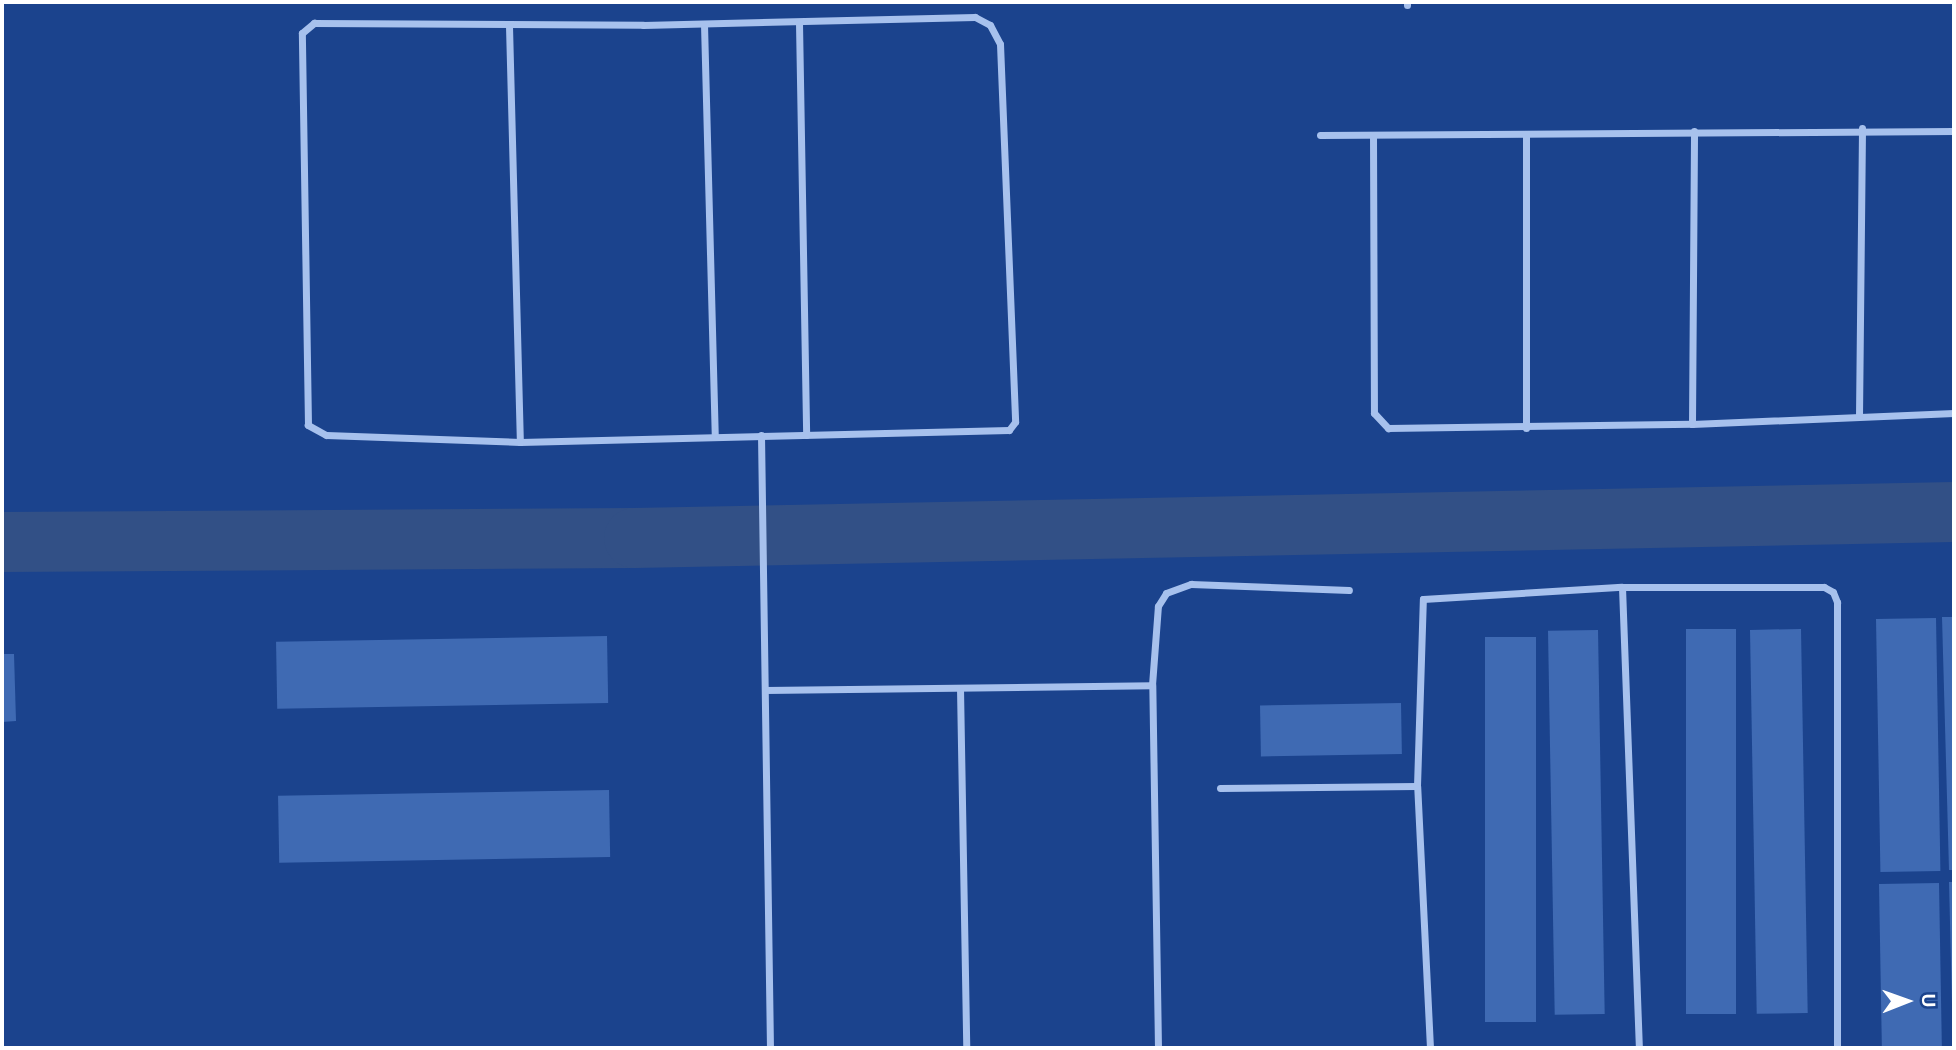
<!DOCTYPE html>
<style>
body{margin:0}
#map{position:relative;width:1956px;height:1050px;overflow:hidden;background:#1b438d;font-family:Helvetica,sans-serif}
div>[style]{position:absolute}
.river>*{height:60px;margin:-30px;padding:0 30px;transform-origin:30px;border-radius:30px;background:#325086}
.building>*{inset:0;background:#3f6ab3;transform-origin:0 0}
.minor>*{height:7px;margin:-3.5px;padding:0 3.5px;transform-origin:3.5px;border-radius:3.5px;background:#a7c1ed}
span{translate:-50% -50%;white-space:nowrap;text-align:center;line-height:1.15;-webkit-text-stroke:5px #1b438d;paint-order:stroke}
.frame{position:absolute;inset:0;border:4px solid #fff;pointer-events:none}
.north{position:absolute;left:1872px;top:966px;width:70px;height:70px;-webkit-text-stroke:5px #1b438d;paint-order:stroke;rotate:89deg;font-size:19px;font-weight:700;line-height:28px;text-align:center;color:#fff}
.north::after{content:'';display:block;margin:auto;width:24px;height:32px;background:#fff;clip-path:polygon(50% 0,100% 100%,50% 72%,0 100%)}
</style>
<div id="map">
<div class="river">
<div style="left:2px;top:542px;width:632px;rotate:-0.36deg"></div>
<div style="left:634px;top:538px;width:1320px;rotate:-1.13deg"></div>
</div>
<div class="building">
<div style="clip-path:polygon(1942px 617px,1954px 617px,1954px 870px,1949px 870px)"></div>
<div style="left:1936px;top:618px;width:253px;height:60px;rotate:89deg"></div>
<div style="left:1686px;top:629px;width:50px;height:385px"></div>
<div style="left:1801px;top:629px;width:384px;height:51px;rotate:89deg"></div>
<div style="left:1598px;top:630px;width:384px;height:50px;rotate:89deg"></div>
<div style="left:607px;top:636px;width:67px;height:331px;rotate:89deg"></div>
<div style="left:1485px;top:637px;width:51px;height:385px"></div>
<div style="clip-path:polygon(2px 654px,14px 654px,16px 721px,2px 722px)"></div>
<div style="left:1401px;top:703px;width:51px;height:141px;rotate:89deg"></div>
<div style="left:609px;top:790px;width:67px;height:331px;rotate:89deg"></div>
<div style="clip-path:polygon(1949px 882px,1954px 882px,1954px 1005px,1952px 1005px)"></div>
<div style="left:1939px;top:883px;width:165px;height:60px;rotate:89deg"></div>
</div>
<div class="minor">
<div style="left:1407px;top:5px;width:3px;rotate:-90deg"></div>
<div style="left:975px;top:17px;width:17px;rotate:28deg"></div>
<div style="left:990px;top:25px;width:21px;rotate:62deg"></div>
<div style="left:1000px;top:44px;width:378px;rotate:87.7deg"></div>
<div style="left:1015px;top:422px;width:10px;rotate:127deg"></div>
<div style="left:1009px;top:430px;width:489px;rotate:178.6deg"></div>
<div style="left:520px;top:442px;width:194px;rotate:-177.9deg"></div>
<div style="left:326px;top:435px;width:21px;rotate:-151deg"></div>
<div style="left:308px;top:425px;width:392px;rotate:-90.9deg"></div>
<div style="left:302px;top:33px;width:16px;rotate:-40deg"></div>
<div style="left:314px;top:23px;width:329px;rotate:0.3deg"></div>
<div style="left:643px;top:25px;width:332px;rotate:-1.4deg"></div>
<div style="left:799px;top:23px;width:412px;rotate:89deg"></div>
<div style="left:704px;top:24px;width:413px;rotate:88.5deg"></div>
<div style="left:509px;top:26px;width:416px;rotate:88.5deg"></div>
<div style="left:1320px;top:135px;width:634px;rotate:-0.36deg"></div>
<div style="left:1373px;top:135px;width:278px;rotate:89.8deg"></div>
<div style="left:1374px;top:413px;width:21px;rotate:47deg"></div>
<div style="left:1388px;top:428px;width:304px;rotate:-0.8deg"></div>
<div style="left:1692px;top:424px;width:262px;rotate:-2.4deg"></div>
<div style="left:1859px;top:416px;width:288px;rotate:-89.4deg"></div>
<div style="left:1692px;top:424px;width:293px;rotate:-89.6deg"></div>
<div style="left:1526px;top:428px;width:294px;rotate:-90deg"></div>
<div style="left:761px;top:435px;width:613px;rotate:89.16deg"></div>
<div style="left:1622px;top:587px;width:461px;rotate:87.9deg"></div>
<div style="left:960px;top:688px;width:360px;rotate:89deg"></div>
<div style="left:765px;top:690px;width:387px;rotate:-0.7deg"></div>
<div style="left:1220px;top:788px;width:197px;rotate:-0.6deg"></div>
<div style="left:1158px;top:1048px;width:363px;rotate:-90.9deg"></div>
<div style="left:1152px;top:685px;width:79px;rotate:-85.7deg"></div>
<div style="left:1158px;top:606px;width:15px;rotate:-58deg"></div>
<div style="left:1166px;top:593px;width:27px;rotate:-20deg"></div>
<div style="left:1191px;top:584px;width:158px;rotate:2.2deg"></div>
<div style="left:1430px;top:1048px;width:262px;rotate:-92.8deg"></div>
<div style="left:1417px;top:786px;width:187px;rotate:-88.2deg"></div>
<div style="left:1423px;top:599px;width:199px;rotate:-3.5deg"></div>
<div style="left:1622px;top:587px;width:202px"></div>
<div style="left:1824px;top:587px;width:10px;rotate:29deg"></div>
<div style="left:1833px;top:592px;width:11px;rotate:68deg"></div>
<div style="left:1837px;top:602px;width:446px;rotate:90deg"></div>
</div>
<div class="frame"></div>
<div class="north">U</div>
</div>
